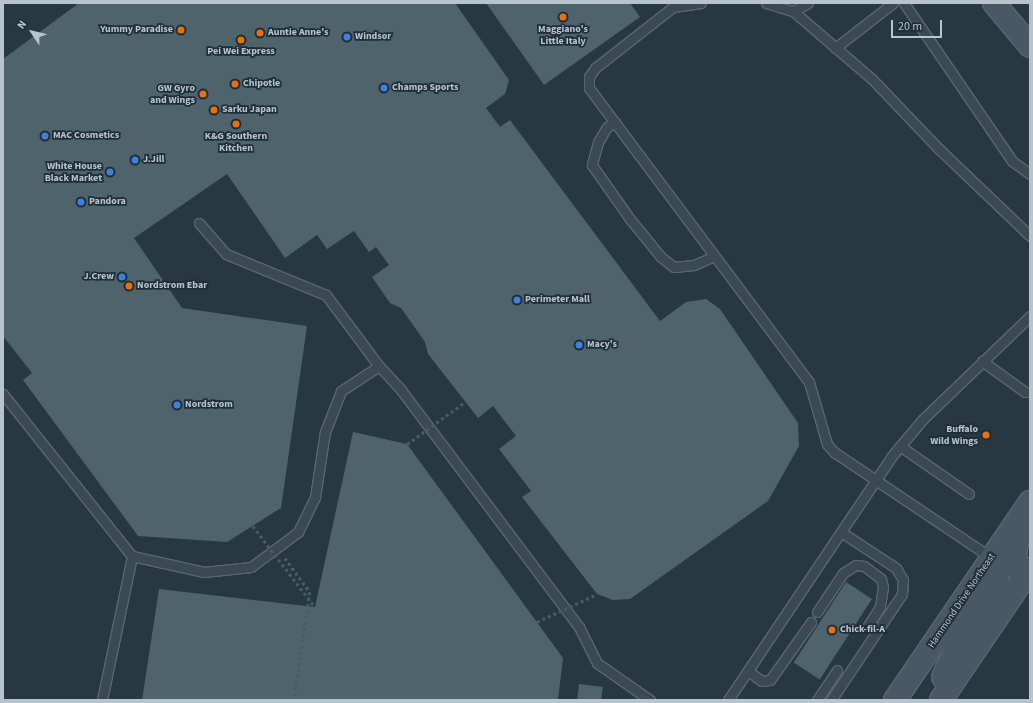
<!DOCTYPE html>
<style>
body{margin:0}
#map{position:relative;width:1033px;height:703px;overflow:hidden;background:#263842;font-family:"Source Sans 3",sans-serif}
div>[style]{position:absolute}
.building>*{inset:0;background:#4f636d;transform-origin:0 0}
.path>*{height:2.5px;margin-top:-1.25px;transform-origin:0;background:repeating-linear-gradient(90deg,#465f5c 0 3px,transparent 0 6px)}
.roads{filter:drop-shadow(1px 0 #58676f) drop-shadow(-1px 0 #58676f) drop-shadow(0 1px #58676f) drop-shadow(0 -1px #58676f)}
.service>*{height:9px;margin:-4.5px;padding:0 4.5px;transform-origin:4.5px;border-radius:4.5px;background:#3a4952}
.secondary>*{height:22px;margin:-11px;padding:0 11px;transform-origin:11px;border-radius:11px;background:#485965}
.path-bridge>*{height:2.5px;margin-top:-1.25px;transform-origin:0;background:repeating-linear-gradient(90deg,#465f5c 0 3px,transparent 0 6px)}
.dots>*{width:11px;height:11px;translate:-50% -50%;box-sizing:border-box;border:2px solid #1f2e37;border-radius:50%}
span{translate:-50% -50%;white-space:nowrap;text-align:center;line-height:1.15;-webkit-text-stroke:3.5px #1f2e37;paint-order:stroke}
.poi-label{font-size:10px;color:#b7c4cc;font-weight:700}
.right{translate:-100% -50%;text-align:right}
.left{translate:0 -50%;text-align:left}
.street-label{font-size:10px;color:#b7c4cc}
.frame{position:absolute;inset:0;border:4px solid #b7c4cc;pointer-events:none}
.north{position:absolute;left:12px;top:12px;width:40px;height:40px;-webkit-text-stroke:3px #1f2e37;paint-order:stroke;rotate:305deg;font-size:11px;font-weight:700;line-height:16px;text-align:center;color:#b7c4cc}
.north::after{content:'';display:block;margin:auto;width:14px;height:18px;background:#b7c4cc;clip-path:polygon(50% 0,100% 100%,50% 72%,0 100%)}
.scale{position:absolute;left:891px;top:20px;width:51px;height:18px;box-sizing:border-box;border:2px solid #b7c4cc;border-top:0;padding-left:5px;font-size:12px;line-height:14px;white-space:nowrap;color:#b7c4cc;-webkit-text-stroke:3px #1f2e37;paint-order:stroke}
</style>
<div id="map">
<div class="building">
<div style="clip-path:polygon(79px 3px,455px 3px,509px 80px,505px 94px,486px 108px,500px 127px,510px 120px,660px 321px,686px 302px,706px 299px,720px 309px,798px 423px,799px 446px,768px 501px,630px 599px,613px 600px,597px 594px,522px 497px,531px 491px,499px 449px,516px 436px,493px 406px,478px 418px,428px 354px,425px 342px,401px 308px,390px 303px,372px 277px,389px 265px,376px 247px,369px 252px,354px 231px,327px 249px,317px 235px,285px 258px,227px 174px,134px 238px,182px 308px,307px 326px,281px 508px,227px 542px,138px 536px,23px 380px,32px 373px,3px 336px,3px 59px)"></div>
<div style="clip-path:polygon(486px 3px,630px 3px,640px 17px,544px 85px)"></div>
<div style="clip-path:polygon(353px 432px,407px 444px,563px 658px,558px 700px,142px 700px,159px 589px,315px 607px)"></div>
<div style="left:846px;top:582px;width:31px;height:96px;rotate:33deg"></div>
<div style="clip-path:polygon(579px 684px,603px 687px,601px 700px,577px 700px)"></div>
</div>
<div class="path">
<div style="left:285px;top:558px;width:42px;rotate:53.7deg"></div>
<div style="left:310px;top:592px;width:109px;rotate:98.4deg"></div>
</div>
<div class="roads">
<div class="service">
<div style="left:678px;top:3px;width:105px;rotate:141.9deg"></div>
<div style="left:595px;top:68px;width:11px;rotate:124deg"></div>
<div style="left:589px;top:77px;width:11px;rotate:90deg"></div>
<div style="left:589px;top:88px;width:367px;rotate:53.2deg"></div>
<div style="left:809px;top:382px;width:65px;rotate:73.8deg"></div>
<div style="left:827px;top:444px;width:11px;rotate:49deg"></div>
<div style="left:834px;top:452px;width:190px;rotate:33.9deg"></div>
<div style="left:766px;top:3px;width:28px;rotate:17deg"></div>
<div style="left:793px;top:11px;width:104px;rotate:40.7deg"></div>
<div style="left:872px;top:79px;width:97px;rotate:46.3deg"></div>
<div style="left:939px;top:149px;width:126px;rotate:43.7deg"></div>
<div style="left:904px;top:3px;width:191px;rotate:55.6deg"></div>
<div style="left:1012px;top:161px;width:22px;rotate:36deg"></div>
<div style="left:673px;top:7px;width:28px;rotate:-8deg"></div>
<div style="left:793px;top:11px;width:17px;rotate:-28deg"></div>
<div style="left:835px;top:48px;width:73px;rotate:-37.8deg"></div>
<div style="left:615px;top:122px;width:9px;rotate:148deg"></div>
<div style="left:607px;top:127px;width:17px;rotate:121deg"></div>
<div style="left:598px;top:142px;width:24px;rotate:105deg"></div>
<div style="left:592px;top:165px;width:66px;rotate:54.9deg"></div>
<div style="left:630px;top:219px;width:49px;rotate:50.8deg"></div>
<div style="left:661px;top:257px;width:16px;rotate:38deg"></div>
<div style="left:674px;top:267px;width:20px;rotate:-6deg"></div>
<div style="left:694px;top:265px;width:22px;rotate:-24deg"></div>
<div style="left:199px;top:223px;width:41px;rotate:48.9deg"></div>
<div style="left:226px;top:254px;width:108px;rotate:22.3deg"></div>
<div style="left:326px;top:295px;width:89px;rotate:53.3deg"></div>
<div style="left:982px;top:361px;width:53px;rotate:35.8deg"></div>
<div style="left:1025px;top:392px;width:5px"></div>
<div style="left:3px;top:394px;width:207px;rotate:51.5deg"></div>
<div style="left:132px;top:556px;width:74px;rotate:12.5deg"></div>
<div style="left:204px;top:572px;width:47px;rotate:-6.1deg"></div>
<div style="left:251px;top:567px;width:59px;rotate:-36.7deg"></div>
<div style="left:298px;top:532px;width:39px;rotate:-64deg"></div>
<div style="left:315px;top:497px;width:66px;rotate:-81.3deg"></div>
<div style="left:325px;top:432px;width:44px;rotate:-68.7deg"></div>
<div style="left:341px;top:391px;width:45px;rotate:-33.3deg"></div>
<div style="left:379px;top:366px;width:33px;rotate:47deg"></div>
<div style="left:401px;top:390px;width:296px;rotate:53.1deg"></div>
<div style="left:579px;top:627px;width:40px;rotate:63.4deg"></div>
<div style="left:597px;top:663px;width:65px;rotate:34.9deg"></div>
<div style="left:900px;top:446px;width:84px;rotate:34.8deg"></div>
<div style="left:817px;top:612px;width:47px;rotate:-56.3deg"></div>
<div style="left:843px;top:573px;width:15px;rotate:-32deg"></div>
<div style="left:856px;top:565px;width:8px;rotate:7deg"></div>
<div style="left:864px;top:566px;width:21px;rotate:37deg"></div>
<div style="left:881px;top:579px;width:8px;rotate:76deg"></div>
<div style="left:883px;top:587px;width:20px;rotate:99deg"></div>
<div style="left:880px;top:607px;width:24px;rotate:123deg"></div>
<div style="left:748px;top:671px;width:17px;rotate:36deg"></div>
<div style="left:762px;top:681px;width:8px;rotate:-7deg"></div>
<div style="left:770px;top:680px;width:71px;rotate:-54.7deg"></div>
<div style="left:102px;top:700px;width:147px;rotate:-78.2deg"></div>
<div style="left:728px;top:700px;width:293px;rotate:-56.1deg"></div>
<div style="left:891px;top:457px;width:50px;rotate:-49.9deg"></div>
<div style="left:923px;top:419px;width:149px;rotate:-43.9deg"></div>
<div style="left:817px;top:700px;width:36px;rotate:-56deg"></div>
<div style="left:831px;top:700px;width:128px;rotate:-56.2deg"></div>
<div style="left:902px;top:594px;width:14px;rotate:-86deg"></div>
<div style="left:903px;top:580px;width:14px;rotate:-120deg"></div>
<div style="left:896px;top:568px;width:66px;rotate:-146.8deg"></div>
</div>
<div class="secondary">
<div style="left:994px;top:3px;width:56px;rotate:50.1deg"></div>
<div style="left:1024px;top:579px;width:14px;rotate:-120deg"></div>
<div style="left:1017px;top:567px;width:12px;rotate:-99deg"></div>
<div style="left:1015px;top:555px;width:13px;rotate:-81deg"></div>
<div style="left:1017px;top:542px;width:22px;rotate:-60deg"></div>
<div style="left:943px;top:677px;width:35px;rotate:-65deg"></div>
<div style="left:958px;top:645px;width:52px;rotate:-55.1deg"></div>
<div style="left:988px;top:602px;width:18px;rotate:-63deg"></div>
<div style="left:996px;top:586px;width:14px;rotate:-82deg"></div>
<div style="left:998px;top:572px;width:15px;rotate:-113deg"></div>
<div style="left:895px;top:700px;width:240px;rotate:-55.7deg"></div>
<div style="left:941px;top:700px;width:158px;rotate:-55.8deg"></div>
</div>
</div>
<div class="path-bridge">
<div style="left:407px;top:444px;width:72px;rotate:-35.9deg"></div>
<div style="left:253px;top:526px;width:102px;rotate:52.6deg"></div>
<div style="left:537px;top:622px;width:66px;rotate:-25deg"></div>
</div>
<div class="dots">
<div style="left:563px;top:17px;background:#e8710a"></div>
<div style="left:181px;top:30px;background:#e8710a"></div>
<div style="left:260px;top:33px;background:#e8710a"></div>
<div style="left:347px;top:37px;background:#3f7fe0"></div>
<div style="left:241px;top:40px;background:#e8710a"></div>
<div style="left:235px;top:84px;background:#e8710a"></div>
<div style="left:384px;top:88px;background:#3f7fe0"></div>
<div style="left:203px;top:94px;background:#e8710a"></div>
<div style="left:214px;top:110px;background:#e8710a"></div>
<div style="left:236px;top:124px;background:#e8710a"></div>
<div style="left:45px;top:136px;background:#3f7fe0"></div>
<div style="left:135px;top:160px;background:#3f7fe0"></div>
<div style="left:110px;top:172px;background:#3f7fe0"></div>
<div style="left:81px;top:202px;background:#3f7fe0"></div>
<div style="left:122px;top:277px;background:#3f7fe0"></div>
<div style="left:129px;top:286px;background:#e8710a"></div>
<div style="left:517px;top:300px;background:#3f7fe0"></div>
<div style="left:579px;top:345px;background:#3f7fe0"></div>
<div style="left:177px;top:405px;background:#3f7fe0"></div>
<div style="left:986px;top:435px;background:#e8710a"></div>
<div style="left:832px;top:630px;background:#e8710a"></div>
</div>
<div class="poi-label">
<span style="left:563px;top:35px">Maggiano's<br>Little Italy</span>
<span class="right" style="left:173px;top:30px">Yummy Paradise</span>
<span class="left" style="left:268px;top:33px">Auntie Anne's</span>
<span class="left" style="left:355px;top:37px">Windsor</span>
<span style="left:241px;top:52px">Pei Wei Express</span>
<span class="left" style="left:243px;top:84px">Chipotle</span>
<span class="right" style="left:195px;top:94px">GW Gyro<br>and Wings</span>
<span class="left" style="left:392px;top:88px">Champs Sports</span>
<span class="left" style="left:222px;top:110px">Sarku Japan</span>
<span class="left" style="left:53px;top:136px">MAC Cosmetics</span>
<span style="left:236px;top:142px">K&amp;G Southern<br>Kitchen</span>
<span class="left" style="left:143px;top:160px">J.Jill</span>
<span class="right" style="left:102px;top:172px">White House<br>Black Market</span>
<span class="left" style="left:89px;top:202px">Pandora</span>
<span class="right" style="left:114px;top:277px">J.Crew</span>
<span class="left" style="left:137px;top:286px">Nordstrom Ebar</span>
<span class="left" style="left:525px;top:300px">Perimeter Mall</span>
<span class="left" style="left:587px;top:345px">Macy's</span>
<span class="left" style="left:185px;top:405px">Nordstrom</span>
<span class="right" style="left:978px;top:435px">Buffalo<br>Wild Wings</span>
<span class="left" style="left:840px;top:630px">Chick-fil-A</span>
</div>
<div class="street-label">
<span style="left:962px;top:601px;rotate:-56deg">Hammond Drive Northeast</span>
</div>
<div class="frame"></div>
<div class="north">N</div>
<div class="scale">20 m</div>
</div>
